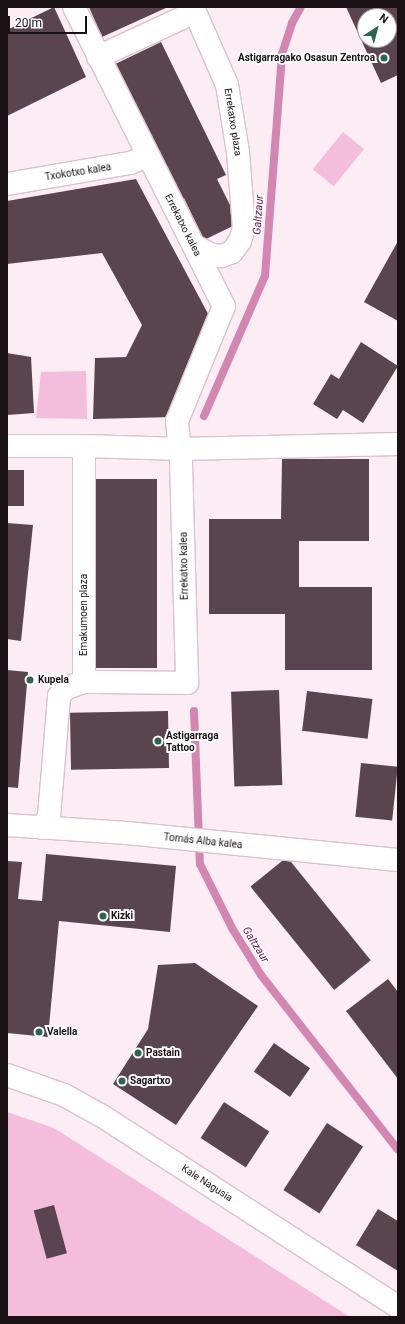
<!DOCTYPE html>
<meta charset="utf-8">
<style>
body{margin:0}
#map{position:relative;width:405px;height:1324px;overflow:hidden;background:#fcecf4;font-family:Roboto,sans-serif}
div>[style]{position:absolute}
.green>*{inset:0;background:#f4bddb;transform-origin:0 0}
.stream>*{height:8px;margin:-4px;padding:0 4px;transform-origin:4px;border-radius:4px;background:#d286b1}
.building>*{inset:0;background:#5a4450;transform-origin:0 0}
.roads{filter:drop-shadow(1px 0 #dbc0ce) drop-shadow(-1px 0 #dbc0ce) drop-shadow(0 1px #dbc0ce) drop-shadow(0 -1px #dbc0ce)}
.minor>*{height:22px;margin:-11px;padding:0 11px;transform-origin:11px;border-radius:11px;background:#fff}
.tertiary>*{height:22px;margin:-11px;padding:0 11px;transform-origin:11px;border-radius:11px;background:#fff}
.dots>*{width:11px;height:11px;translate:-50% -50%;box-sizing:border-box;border:2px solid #fefefe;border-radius:50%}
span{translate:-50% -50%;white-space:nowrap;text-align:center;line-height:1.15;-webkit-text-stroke:4px #fefefe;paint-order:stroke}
.poi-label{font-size:10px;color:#1a1115;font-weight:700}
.right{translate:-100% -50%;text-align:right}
.left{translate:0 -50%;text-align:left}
.street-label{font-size:10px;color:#1a1115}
.water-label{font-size:11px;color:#6e1350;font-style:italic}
.frame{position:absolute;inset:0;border:8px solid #1a1115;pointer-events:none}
.north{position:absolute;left:357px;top:8px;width:40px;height:40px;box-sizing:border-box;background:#fefefe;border:1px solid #a39fa1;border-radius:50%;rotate:36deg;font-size:11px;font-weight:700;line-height:16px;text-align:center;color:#1a1115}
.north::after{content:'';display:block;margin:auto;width:14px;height:18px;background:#2a654e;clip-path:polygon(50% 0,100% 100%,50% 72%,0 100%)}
.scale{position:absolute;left:8px;top:16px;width:79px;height:18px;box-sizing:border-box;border:2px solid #1a1115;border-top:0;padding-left:5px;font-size:12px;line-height:14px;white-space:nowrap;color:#1a1115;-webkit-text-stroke:3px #fefefe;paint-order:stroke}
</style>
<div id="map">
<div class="green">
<div style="left:343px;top:132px;width:27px;height:48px;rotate:39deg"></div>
<div style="clip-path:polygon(86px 371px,87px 419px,36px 418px,41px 372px)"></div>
<div style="clip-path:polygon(7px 1112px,54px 1128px,350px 1317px,7px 1317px)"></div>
</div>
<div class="stream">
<div style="left:204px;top:416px;width:153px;rotate:-66.5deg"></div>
<div style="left:265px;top:276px;width:223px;rotate:-85.6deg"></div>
<div style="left:282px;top:54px;width:33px;rotate:-72deg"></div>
<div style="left:292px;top:23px;width:18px;rotate:-61deg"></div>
<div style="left:194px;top:711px;width:153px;rotate:87.8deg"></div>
<div style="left:200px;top:864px;width:72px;rotate:63.4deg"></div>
<div style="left:232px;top:928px;width:55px;rotate:58.3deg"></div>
<div style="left:261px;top:975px;width:222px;rotate:51.9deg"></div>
</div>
<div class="building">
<div style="clip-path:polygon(54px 7px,86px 77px,7px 116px,7px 30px)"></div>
<div style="clip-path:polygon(89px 7px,168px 7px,102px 37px)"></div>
<div style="clip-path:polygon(evenodd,346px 7px,398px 7px,398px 75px,381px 83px,346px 7px,365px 16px,389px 16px,389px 40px,365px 40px,365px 16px)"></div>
<div style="clip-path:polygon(161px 42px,226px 175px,217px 179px,239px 223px,204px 240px,184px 198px,175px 202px,109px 67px)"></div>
<div style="clip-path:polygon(136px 179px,214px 325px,173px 417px,93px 419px,95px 358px,126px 357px,142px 325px,102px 253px,7px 264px,7px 201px)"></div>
<div style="clip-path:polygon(398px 241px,398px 321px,364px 302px)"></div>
<div style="clip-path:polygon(361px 342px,398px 366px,363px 423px,343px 410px,337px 419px,313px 404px,331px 374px,339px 379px)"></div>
<div style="clip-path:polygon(7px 353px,31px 357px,34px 413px,7px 415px)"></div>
<div style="clip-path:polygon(282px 459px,369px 459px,369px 541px,299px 541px,299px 587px,372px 587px,372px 670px,285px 670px,285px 614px,209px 614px,209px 519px,281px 519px)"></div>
<div style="left:7px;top:470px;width:17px;height:36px"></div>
<div style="left:93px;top:479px;width:64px;height:189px"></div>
<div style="clip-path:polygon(7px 523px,33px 525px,21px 641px,7px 639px)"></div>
<div style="clip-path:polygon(7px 670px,28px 672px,18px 788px,7px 787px)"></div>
<div style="left:279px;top:690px;width:95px;height:48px;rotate:88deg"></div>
<div style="left:307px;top:691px;width:66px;height:40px;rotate:7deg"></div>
<div style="left:168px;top:711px;width:57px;height:98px;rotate:89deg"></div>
<div style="left:361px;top:763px;width:37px;height:54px;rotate:6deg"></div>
<div style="clip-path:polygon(46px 854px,176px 866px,170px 932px,59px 921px,48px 1037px,7px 1033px,7px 861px,22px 862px,18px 899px,42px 901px)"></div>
<div style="left:287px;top:857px;width:133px;height:47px;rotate:51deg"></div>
<div style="clip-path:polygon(195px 963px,258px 1006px,176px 1125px,113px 1084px,148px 1029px,158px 965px)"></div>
<div style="clip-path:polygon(388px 979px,398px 992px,398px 1079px,346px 1011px)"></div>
<div style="left:274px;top:1043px;width:44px;height:35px;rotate:35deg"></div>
<div style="left:224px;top:1102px;width:54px;height:43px;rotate:33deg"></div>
<div style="left:327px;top:1123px;width:43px;height:80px;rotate:33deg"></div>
<div style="left:54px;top:1205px;width:50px;height:21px;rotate:75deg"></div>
<div style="clip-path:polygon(378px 1209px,398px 1221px,398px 1271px,356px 1245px)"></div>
</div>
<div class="roads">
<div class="minor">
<div style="left:74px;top:7px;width:335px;rotate:63.4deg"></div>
<div style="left:224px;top:306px;width:124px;rotate:112.2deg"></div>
<div style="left:177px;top:421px;width:41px;rotate:84.4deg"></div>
<div style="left:181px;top:462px;width:221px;rotate:88.4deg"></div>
<div style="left:187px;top:683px;width:103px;rotate:-179.4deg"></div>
<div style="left:84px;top:682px;width:236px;rotate:-90deg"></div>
<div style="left:98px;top:57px;width:107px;rotate:-24.9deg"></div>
<div style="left:195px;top:12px;width:80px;rotate:66.3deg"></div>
<div style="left:227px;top:85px;width:68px;rotate:80.7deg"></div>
<div style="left:238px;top:152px;width:76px;rotate:85.5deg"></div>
<div style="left:244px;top:228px;width:14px;rotate:107deg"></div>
<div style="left:240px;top:241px;width:14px;rotate:126deg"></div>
<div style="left:232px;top:252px;width:11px;rotate:158deg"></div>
<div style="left:222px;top:256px;width:10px;rotate:-174deg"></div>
<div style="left:212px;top:255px;width:20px;rotate:-153deg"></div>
<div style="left:7px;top:184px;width:125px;rotate:-9.7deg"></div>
<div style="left:130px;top:163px;width:19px;rotate:-21deg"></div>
<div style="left:7px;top:446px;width:77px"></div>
<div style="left:84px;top:446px;width:97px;rotate:1.8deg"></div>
<div style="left:181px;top:449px;width:217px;rotate:-1.3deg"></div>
<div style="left:7px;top:825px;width:120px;rotate:3.8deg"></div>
<div style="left:127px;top:833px;width:272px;rotate:5.7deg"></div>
<div style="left:42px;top:828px;width:14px;rotate:-60deg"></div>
<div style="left:49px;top:816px;width:120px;rotate:-85.2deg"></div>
<div style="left:59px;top:696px;width:11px;rotate:-49deg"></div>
<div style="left:66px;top:688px;width:19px;rotate:-18deg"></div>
</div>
<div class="tertiary">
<div style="left:7px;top:1075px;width:60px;rotate:19.3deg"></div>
<div style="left:64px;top:1095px;width:43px;rotate:28.9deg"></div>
<div style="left:102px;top:1116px;width:352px;rotate:32.8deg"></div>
</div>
</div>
<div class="dots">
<div style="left:384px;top:58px;background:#2a654e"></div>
<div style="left:30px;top:680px;background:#2a654e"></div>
<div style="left:158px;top:741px;background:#2a654e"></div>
<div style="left:103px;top:916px;background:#2a654e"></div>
<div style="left:39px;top:1032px;background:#2a654e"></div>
<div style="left:138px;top:1053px;background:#2a654e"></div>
<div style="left:122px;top:1081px;background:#2a654e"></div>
</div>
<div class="poi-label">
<span class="right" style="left:375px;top:58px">Astigarragako Osasun Zentroa</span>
<span class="left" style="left:38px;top:680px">Kupela</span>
<span class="left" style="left:166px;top:741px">Astigarraga<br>Tattoo</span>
<span class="left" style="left:111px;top:916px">Kizki</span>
<span class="left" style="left:47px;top:1032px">Valella</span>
<span class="left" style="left:146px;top:1053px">Pastain</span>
<span class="left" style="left:130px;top:1081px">Sagartxo</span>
</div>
<div class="street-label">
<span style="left:233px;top:122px;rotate:81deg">Errekatxo plaza</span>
<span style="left:78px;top:172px;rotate:-9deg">Txokotxo kalea</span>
<span style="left:183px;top:225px;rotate:63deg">Errekatxo kalea</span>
<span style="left:184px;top:566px;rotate:-91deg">Errekatxo kalea</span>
<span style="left:84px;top:615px;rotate:-90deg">Emakumoen plaza</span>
<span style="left:203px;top:841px;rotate:6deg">Tomás Alba kalea</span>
<span style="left:207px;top:1183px;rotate:33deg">Kale Nagusia</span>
</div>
<div class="water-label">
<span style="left:259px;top:215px;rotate:-86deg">Galtzaur</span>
<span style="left:255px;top:945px;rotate:58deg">Galtzaur</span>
</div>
<div class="frame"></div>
<div class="north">N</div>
<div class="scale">20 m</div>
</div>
